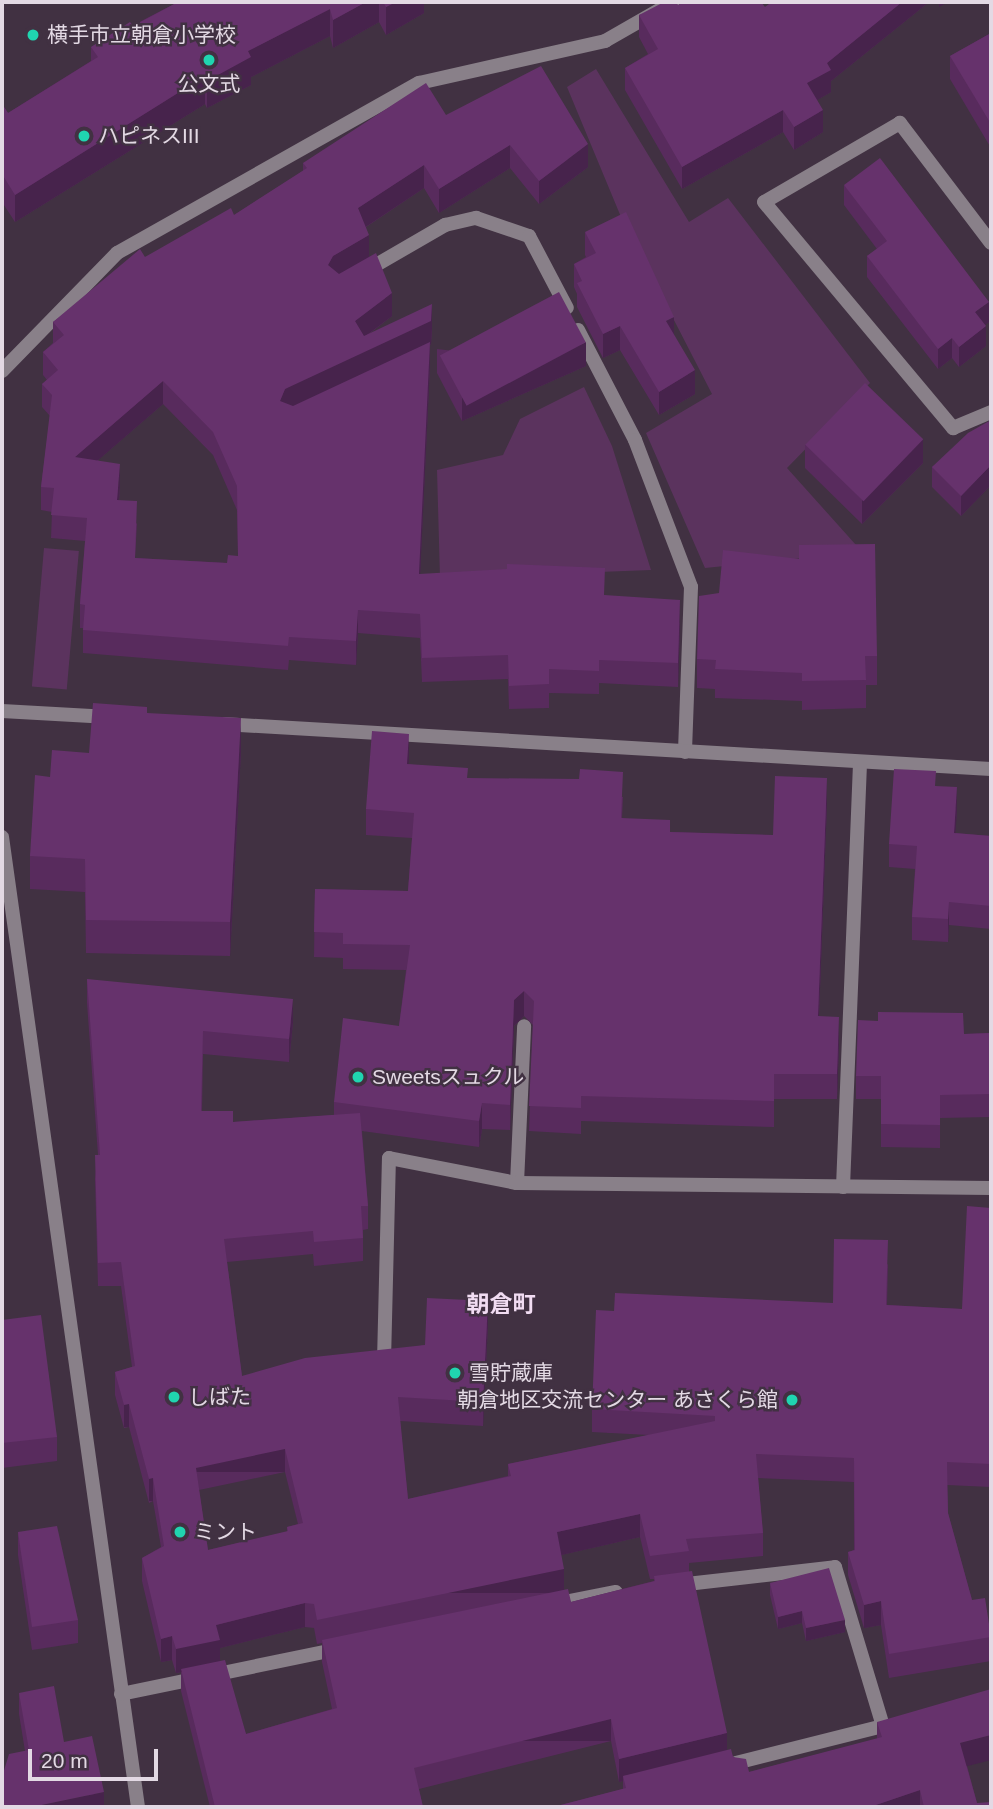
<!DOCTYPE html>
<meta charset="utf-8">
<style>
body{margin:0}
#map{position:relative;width:993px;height:1809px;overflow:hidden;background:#413142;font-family:Arial,"Noto Sans JP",sans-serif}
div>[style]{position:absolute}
.green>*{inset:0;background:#5b335e;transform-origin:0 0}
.street>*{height:14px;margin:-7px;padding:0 7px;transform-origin:7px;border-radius:7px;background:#898089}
.wall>*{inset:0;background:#582b5d}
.shaded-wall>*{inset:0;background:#47234c;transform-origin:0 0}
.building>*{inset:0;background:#66326c;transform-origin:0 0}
.dots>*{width:19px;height:19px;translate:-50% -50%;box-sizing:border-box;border:4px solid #413142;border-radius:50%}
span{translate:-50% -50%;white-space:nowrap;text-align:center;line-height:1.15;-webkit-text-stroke:5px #413142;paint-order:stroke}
.poi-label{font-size:21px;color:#e3d9e4}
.left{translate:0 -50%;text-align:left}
.right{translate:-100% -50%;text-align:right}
.neighbourhood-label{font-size:23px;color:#f1dcf2;font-weight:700}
.frame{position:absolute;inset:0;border:4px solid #e3d9e4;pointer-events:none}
.scale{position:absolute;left:28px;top:1749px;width:130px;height:32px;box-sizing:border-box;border:4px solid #e3d9e4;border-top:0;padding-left:9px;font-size:21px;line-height:24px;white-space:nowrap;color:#e3d9e4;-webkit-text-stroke:5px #413142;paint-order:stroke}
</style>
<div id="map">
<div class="green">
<div style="clip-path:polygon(596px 69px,689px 222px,728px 198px,870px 383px,787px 468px,856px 545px,823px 556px,705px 568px,646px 433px,712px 394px,621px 217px,567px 87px)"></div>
<div style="clip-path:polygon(584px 387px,612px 446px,651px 570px,440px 578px,437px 470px,503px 455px,520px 419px)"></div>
<div style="left:44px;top:548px;width:35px;height:139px;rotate:5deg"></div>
</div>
<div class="street">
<div style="left:991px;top:243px;width:151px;rotate:-127.2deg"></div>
<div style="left:900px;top:123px;width:157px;rotate:149.8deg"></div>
<div style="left:764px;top:202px;width:295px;rotate:50.1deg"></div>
<div style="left:953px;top:428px;width:41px;rotate:-22.8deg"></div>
<div style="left:364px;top:272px;width:94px;rotate:-30.1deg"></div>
<div style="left:445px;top:225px;width:32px;rotate:-13deg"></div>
<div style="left:476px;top:218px;width:56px;rotate:18.8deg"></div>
<div style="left:529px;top:236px;width:81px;rotate:62.2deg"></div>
<div style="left:578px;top:330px;width:124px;rotate:62.6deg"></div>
<div style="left:635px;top:440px;width:157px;rotate:69.1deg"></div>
<div style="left:691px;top:587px;width:165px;rotate:92.1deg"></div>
<div style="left:2px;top:371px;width:165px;rotate:-45.7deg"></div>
<div style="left:117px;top:253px;width:347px;rotate:-29.4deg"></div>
<div style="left:419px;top:83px;width:191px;rotate:-12.7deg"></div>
<div style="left:605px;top:41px;width:78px;rotate:-29.8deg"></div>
<div style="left:2px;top:711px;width:107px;rotate:3.2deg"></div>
<div style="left:223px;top:724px;width:769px;rotate:3.35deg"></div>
<div style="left:2px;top:837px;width:979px;rotate:82.02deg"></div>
<div style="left:517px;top:1183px;width:157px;rotate:-87.4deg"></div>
<div style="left:843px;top:1187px;width:425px;rotate:-87.7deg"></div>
<div style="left:384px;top:1361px;width:203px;rotate:-88.6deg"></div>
<div style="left:389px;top:1158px;width:130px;rotate:11.1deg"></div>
<div style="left:517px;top:1183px;width:474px;rotate:0.6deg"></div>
<div style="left:678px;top:1585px;width:158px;rotate:-6.5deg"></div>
<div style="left:835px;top:1567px;width:166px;rotate:73.2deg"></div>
<div style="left:883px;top:1726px;width:160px;rotate:165.9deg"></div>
<div style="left:554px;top:1604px;width:63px;rotate:-11deg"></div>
<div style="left:121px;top:1694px;width:222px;rotate:-11.7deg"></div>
</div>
<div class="wall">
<div style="clip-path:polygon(178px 2px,428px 2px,424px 4px,424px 13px,386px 35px,379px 22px,333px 48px,330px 36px,251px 77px,251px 85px,207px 108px,205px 104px,15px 222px,2px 202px,2px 104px,8px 113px,91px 61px,91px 47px)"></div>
<div style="clip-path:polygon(772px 2px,929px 2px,831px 81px,831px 92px,817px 100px,823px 132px,794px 150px,783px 132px,682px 189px,625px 90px,625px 68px,648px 54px,639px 37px,639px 15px,678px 5px,765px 7px)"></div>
<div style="clip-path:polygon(991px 33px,991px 148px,950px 79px,950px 56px)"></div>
<div style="clip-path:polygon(evenodd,446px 115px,588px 167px,539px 204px,510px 168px,439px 213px,424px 188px,366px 227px,369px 257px,392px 316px,369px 334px,432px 328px,431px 344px,430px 345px,430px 366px,420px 574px,605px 595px,680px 623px,678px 687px,599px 683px,599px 694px,549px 693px,549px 708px,509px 709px,508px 679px,422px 682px,420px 638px,358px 633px,356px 665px,289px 660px,288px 670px,83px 653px,83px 628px,80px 628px,80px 604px,85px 541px,51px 538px,52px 512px,41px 510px,41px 487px,50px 416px,42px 407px,42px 384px,47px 380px,43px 375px,43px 352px,53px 343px,53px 322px,145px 257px,234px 215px,303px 171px,303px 163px,446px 115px,163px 404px,213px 455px,237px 510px,238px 556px,227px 563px,135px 558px,137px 524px,119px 501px,120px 487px,98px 460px,163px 404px)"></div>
<div style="clip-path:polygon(844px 185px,989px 322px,985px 325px,986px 346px,959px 367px,952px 358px,938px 369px,867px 277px,867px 256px,877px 249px,844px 205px)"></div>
<div style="clip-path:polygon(585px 232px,674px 335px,695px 394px,659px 415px,620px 350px,603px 358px,577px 307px,577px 294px,574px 287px,574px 264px,586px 257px,585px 255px)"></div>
<div style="clip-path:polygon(437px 349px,586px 366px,462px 421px,437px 373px)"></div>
<div style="clip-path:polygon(991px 420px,991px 485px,961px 516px,932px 487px,932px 467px)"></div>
<div style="clip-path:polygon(805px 445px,923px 463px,862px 524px,805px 468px)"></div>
<div style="clip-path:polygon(799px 559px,877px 656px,877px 685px,866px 685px,866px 708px,802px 710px,802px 701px,715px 698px,715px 689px,697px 688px,697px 659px,719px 593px)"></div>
<div style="clip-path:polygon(147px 713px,241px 751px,230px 956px,86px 953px,85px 892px,30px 889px,30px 856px,50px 777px,89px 753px)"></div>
<div style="clip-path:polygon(evenodd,409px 764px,468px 778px,623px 797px,622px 818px,670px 832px,773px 835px,827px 803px,819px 1016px,839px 1042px,837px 1099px,774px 1099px,774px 1127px,581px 1121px,581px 1134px,529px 1131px,533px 1025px,524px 1016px,514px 1026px,510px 1130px,482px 1129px,479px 1147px,362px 1131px,368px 1206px,368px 1229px,363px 1230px,363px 1261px,314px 1266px,313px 1254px,227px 1262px,242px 1376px,425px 1345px,488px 1324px,483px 1426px,400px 1421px,408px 1499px,508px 1476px,508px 1464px,649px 1435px,592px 1432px,592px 1409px,614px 1311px,833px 1303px,888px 1264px,887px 1305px,962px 1309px,991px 1208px,991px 1487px,947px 1485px,948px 1513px,972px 1600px,991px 1637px,991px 1661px,889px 1678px,881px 1625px,864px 1628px,848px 1575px,848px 1552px,854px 1550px,854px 1482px,758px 1478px,763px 1533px,763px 1556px,689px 1563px,689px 1572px,727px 1750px,749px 1772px,877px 1739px,877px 1722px,967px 1766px,977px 1803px,991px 1807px,553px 1807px,623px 1789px,623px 1781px,619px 1782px,611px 1741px,419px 1789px,423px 1807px,210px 1807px,181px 1691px,181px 1672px,176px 1673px,172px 1660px,161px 1662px,142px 1581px,142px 1558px,161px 1547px,153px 1501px,149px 1503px,129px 1427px,124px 1428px,115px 1395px,115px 1372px,132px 1367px,121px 1286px,98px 1286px,95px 1179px,98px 1155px,87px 1003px,87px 979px,293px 1022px,289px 1062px,203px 1054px,202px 1111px,233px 1122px,334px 1115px,334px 1102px,399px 1026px,406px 970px,343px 969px,343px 958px,314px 957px,315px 889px,408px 891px,412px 838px,366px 835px,366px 809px,409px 764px,285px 1472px,298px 1524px,287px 1527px,287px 1532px,208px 1550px,199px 1490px,285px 1472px,409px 764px,640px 1537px,650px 1579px,654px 1579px,654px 1581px,571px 1602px,564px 1590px,561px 1555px,640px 1537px,409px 764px,305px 1627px,314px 1628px,317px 1644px,322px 1643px,322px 1662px,332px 1709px,246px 1734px,220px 1661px,220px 1648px,305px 1627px)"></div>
<div style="clip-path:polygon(936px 786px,957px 810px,955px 833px,991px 836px,991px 929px,949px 925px,948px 942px,912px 940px,912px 917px,915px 869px,889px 867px,889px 844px)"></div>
<div style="clip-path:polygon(991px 1033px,991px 1117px,940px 1118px,940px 1148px,881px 1147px,881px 1099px,856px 1099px,856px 1076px,964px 1034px)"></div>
<div style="clip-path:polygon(2px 1320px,57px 1437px,57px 1461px,2px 1468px)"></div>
<div style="clip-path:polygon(18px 1532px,78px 1620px,78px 1643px,32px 1650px,18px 1555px)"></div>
<div style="clip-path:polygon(770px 1583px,845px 1632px,806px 1641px,802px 1623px,778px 1629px,770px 1595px)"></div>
<div style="clip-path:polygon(19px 1693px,104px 1807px,25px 1751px,19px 1714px)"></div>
</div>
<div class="shaded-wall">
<div style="clip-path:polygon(366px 2px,379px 2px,379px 22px,333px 48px,333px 20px)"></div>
<div style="clip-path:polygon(396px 2px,428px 2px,424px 4px,424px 13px,386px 35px,386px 7px)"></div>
<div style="clip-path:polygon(902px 2px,929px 2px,831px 81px,831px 92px,807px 106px,807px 83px,827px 63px)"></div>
<div style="clip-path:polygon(939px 2px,948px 2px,939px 7px)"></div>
<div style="clip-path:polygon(330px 9px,330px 36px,251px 77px,251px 85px,207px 108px,207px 81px,248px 51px)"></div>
<div style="clip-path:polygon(205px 76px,205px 104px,15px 222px,15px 195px)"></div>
<div style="clip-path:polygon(783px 110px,783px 132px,682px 189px,682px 167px)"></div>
<div style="clip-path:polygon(823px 110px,823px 132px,794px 150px,794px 127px)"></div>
<div style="clip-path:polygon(588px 144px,588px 167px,539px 204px,539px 181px)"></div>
<div style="clip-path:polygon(510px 145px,510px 168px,439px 213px,439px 189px)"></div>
<div style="clip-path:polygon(424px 165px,424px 188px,358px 232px,358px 208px)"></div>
<div style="clip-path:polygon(369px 235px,369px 259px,333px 280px,328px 265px,333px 256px)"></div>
<div style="clip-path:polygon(392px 293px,392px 316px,355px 344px,355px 321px)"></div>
<div style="clip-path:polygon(989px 302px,989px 322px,975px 333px,975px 312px)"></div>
<div style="clip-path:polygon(432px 304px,432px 328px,431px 344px,430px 345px,430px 366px,419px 598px,280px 401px,285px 389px)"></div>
<div style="clip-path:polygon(674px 317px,674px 340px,666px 321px)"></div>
<div style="clip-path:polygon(620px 326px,620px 350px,603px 358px,603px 334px)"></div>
<div style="clip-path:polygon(986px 326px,986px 346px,959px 367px,959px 347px)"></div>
<div style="clip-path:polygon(952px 338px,952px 358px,938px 369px,938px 349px)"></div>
<div style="clip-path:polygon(586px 342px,586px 366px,462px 421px,462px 398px)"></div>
<div style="clip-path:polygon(695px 370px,695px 394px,659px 415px,659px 392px)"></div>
<div style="clip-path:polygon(163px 381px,163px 404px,75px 480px,75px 457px)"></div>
<div style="clip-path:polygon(923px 439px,923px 463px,862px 524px,862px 501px)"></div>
<div style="clip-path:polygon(120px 464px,120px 487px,117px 524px,117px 500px)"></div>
<div style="clip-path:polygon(991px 465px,991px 485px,961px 516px,961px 496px)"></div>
<div style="clip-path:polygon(680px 600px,680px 623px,678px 687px,678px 663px)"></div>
<div style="clip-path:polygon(358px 610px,358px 633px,356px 665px,356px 641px)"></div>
<div style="clip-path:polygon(241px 718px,241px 751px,230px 956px,230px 922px)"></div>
<div style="clip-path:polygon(409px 734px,409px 759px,407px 789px,407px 764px)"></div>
<div style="clip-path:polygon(827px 778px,827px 803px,818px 1041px,818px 1016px)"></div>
<div style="clip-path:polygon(957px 787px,957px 810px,954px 856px,954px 833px)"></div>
<div style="clip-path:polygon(949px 902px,949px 925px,948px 942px,948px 919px)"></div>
<div style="clip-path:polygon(524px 991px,524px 1016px,514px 1026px,510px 1130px,510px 1105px,514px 1000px)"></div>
<div style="clip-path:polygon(293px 999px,293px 1022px,289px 1062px,289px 1039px)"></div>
<div style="clip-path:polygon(839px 1017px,839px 1042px,837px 1099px,837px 1074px)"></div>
<div style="clip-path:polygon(482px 1103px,482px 1129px,479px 1147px,479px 1121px)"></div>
<div style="clip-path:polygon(488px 1301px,488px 1324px,483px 1426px,483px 1402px)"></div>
<div style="left:129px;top:1404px;width:23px;height:5px;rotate:90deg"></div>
<div style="left:285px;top:1449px;width:23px;height:91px;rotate:90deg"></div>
<div style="left:153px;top:1478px;width:23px;height:4px;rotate:90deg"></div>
<div style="clip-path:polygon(640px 1514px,640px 1537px,557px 1556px,557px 1532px)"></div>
<div style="left:564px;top:1569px;width:24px;height:252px;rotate:90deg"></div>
<div style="clip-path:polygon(881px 1601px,881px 1625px,864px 1628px,864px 1605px)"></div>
<div style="clip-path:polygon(305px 1603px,305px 1627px,220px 1648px,220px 1664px,176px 1673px,176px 1649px,216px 1625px)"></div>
<div style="clip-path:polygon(802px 1611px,802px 1623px,778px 1629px,778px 1617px)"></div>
<div style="clip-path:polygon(845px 1620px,845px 1632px,806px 1641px,806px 1628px)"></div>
<div style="clip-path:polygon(172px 1636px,172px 1660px,161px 1662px,161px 1639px)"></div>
<div style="left:611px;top:1719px;width:22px;height:203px;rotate:90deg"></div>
<div style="clip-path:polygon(727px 1733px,727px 1755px,623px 1776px,623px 1781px,619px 1782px,619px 1759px)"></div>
<div style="clip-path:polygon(991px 1735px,991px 1760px,960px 1768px,960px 1743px)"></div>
<div style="clip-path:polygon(920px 1790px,920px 1807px,870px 1807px)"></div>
<div style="clip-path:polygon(104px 1792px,104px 1807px,32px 1807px)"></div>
</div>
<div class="building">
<div style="clip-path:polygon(178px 2px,366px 2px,333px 20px,330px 9px,248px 51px,251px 57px,207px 81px,205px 76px,15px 195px,2px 174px,2px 104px,8px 113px,98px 57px,91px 47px,130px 22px,133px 26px)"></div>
<div style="clip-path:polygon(383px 2px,396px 2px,386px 7px)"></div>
<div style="clip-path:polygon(664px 2px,676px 2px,678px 5px,683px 2px,761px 2px,765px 7px,772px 2px,902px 2px,827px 63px,831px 70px,807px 83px,823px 110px,794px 127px,783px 110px,682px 167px,625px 68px,658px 49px,639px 15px)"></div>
<div style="clip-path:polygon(991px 33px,991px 124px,950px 56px)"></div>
<div style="clip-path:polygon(evenodd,541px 66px,588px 144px,539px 181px,510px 145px,439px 189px,424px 165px,358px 208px,369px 235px,333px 256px,328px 265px,339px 274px,376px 253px,392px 293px,355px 321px,364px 336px,432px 304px,431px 321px,285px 389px,280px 401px,293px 406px,430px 342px,419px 574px,507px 569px,507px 564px,605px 568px,604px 595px,680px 600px,678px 663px,599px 660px,599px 671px,549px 669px,549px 684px,509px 686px,508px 655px,422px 658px,420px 614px,358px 610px,356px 641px,289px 637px,288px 646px,83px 630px,85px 605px,80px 604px,87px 518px,51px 515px,54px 488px,41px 487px,52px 395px,42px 384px,58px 370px,43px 352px,64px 335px,53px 322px,140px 249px,145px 257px,231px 208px,234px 215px,307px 168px,303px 163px,426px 83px,446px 115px,541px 66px,163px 381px,213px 432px,237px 486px,238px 556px,228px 555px,227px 563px,135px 558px,137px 501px,117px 500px,120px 464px,75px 457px,163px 381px)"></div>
<div style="clip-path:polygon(880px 158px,989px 302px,975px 312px,986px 326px,959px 347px,952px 338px,938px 349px,867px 256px,887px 241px,844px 185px)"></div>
<div style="clip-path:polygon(626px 212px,674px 317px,666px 321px,695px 370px,659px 392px,620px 326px,603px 334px,577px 283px,582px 281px,574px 264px,596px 253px,585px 232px)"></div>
<div style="left:559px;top:292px;width:57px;height:135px;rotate:62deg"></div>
<div style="left:865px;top:383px;width:81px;height:86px;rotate:44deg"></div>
<div style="clip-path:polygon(991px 420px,991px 465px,961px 496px,932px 467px,968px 433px)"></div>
<div style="clip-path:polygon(875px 544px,877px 656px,865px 656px,866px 680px,802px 681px,802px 673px,715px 669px,716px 660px,697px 659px,699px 596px,719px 593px,723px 550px,799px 559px,799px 545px)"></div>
<div style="clip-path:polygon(93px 703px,147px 707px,147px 713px,241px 718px,230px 922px,86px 920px,85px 859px,30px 856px,35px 775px,50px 777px,52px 750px,89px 753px)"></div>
<div style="clip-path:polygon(372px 731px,409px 734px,407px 764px,468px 768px,467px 778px,579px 779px,580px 769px,623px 772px,621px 818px,670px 820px,670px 832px,773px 835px,775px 776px,827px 778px,818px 1016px,839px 1017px,837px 1074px,774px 1074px,774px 1101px,581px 1096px,581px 1108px,529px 1106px,534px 1001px,524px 991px,514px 1000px,510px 1105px,482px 1103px,479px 1121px,334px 1102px,343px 1018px,399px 1026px,410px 945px,343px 944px,343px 933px,314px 932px,315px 889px,408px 891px,414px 813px,366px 809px)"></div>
<div style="clip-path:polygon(894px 769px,936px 771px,935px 786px,957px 787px,954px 833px,991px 836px,991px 906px,949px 902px,948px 919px,912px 917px,917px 846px,889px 844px)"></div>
<div style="clip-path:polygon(evenodd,87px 979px,293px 999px,289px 1039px,203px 1031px,201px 1111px,233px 1111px,233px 1122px,360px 1113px,368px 1206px,361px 1206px,363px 1238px,314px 1242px,313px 1231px,224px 1239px,242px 1376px,305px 1358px,425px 1345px,427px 1298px,488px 1301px,483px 1402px,398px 1397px,408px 1499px,511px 1476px,508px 1464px,715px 1421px,715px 1416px,592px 1409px,596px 1310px,614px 1311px,615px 1293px,833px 1303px,834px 1239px,888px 1240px,886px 1305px,962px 1309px,967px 1206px,991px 1208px,991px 1464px,947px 1462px,948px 1513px,972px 1600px,985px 1598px,991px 1637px,889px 1654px,881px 1601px,864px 1605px,848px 1552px,855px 1550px,854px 1458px,756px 1454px,763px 1533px,686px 1539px,689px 1551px,650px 1556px,640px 1514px,557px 1532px,564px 1569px,317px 1620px,314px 1604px,305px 1603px,216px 1625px,220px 1640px,176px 1649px,172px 1636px,161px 1639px,142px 1558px,164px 1546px,153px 1478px,149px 1479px,129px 1404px,124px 1405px,115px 1372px,135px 1366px,121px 1262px,98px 1263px,95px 1155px,100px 1155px,87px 979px,285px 1449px,303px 1523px,287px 1527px,288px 1531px,208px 1550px,196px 1468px,285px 1449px)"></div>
<div style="clip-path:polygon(878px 1012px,963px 1013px,964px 1034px,991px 1033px,991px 1094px,940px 1095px,940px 1125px,881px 1124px,881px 1076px,856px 1076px,858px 1020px,878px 1021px)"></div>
<div style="clip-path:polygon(41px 1315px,57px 1437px,2px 1443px,2px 1320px)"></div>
<div style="clip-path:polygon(57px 1526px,78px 1620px,32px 1627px,18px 1532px)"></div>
<div style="clip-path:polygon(829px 1568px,845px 1620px,806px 1628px,802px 1611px,778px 1617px,770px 1583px)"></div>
<div style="clip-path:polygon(692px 1571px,727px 1733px,619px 1759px,611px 1719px,414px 1768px,423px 1807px,215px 1807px,181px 1669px,225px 1660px,246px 1734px,337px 1708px,322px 1640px,568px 1589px,571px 1602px,655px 1581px,654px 1576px)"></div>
<div style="clip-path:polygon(54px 1686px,64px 1742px,92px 1736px,104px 1792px,32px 1807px,2px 1807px,2px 1777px,9px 1754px,29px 1750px,19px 1693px)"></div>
<div style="clip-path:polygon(991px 1689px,991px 1735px,960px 1743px,977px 1803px,991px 1802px,991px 1807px,924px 1807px,920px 1790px,870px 1807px,553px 1807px,626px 1788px,623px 1776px,731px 1749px,733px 1757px,746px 1759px,749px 1772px,882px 1737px,877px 1722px)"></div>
</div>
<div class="dots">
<div style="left:33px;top:35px;background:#20d5b0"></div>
<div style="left:209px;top:60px;background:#20d5b0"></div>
<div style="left:84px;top:136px;background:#20d5b0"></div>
<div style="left:358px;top:1077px;background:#20d5b0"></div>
<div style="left:455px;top:1373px;background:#20d5b0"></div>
<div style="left:174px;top:1397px;background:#20d5b0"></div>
<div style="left:792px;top:1400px;background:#20d5b0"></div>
<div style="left:180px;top:1532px;background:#20d5b0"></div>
</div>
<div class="poi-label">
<span class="left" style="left:47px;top:35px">横手市立朝倉小学校</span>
<span style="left:209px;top:84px">公文式</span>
<span class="left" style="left:98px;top:136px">ハピネスIII</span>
<span class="left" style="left:372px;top:1077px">Sweetsスュクル</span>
<span class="left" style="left:469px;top:1373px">雪貯蔵庫</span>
<span class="left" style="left:188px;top:1397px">しばた</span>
<span class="right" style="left:778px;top:1400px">朝倉地区交流センター あさくら館</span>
<span class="left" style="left:194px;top:1532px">ミント</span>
</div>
<div class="neighbourhood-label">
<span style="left:501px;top:1304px">朝倉町</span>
</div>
<div class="frame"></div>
<div class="scale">20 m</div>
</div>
